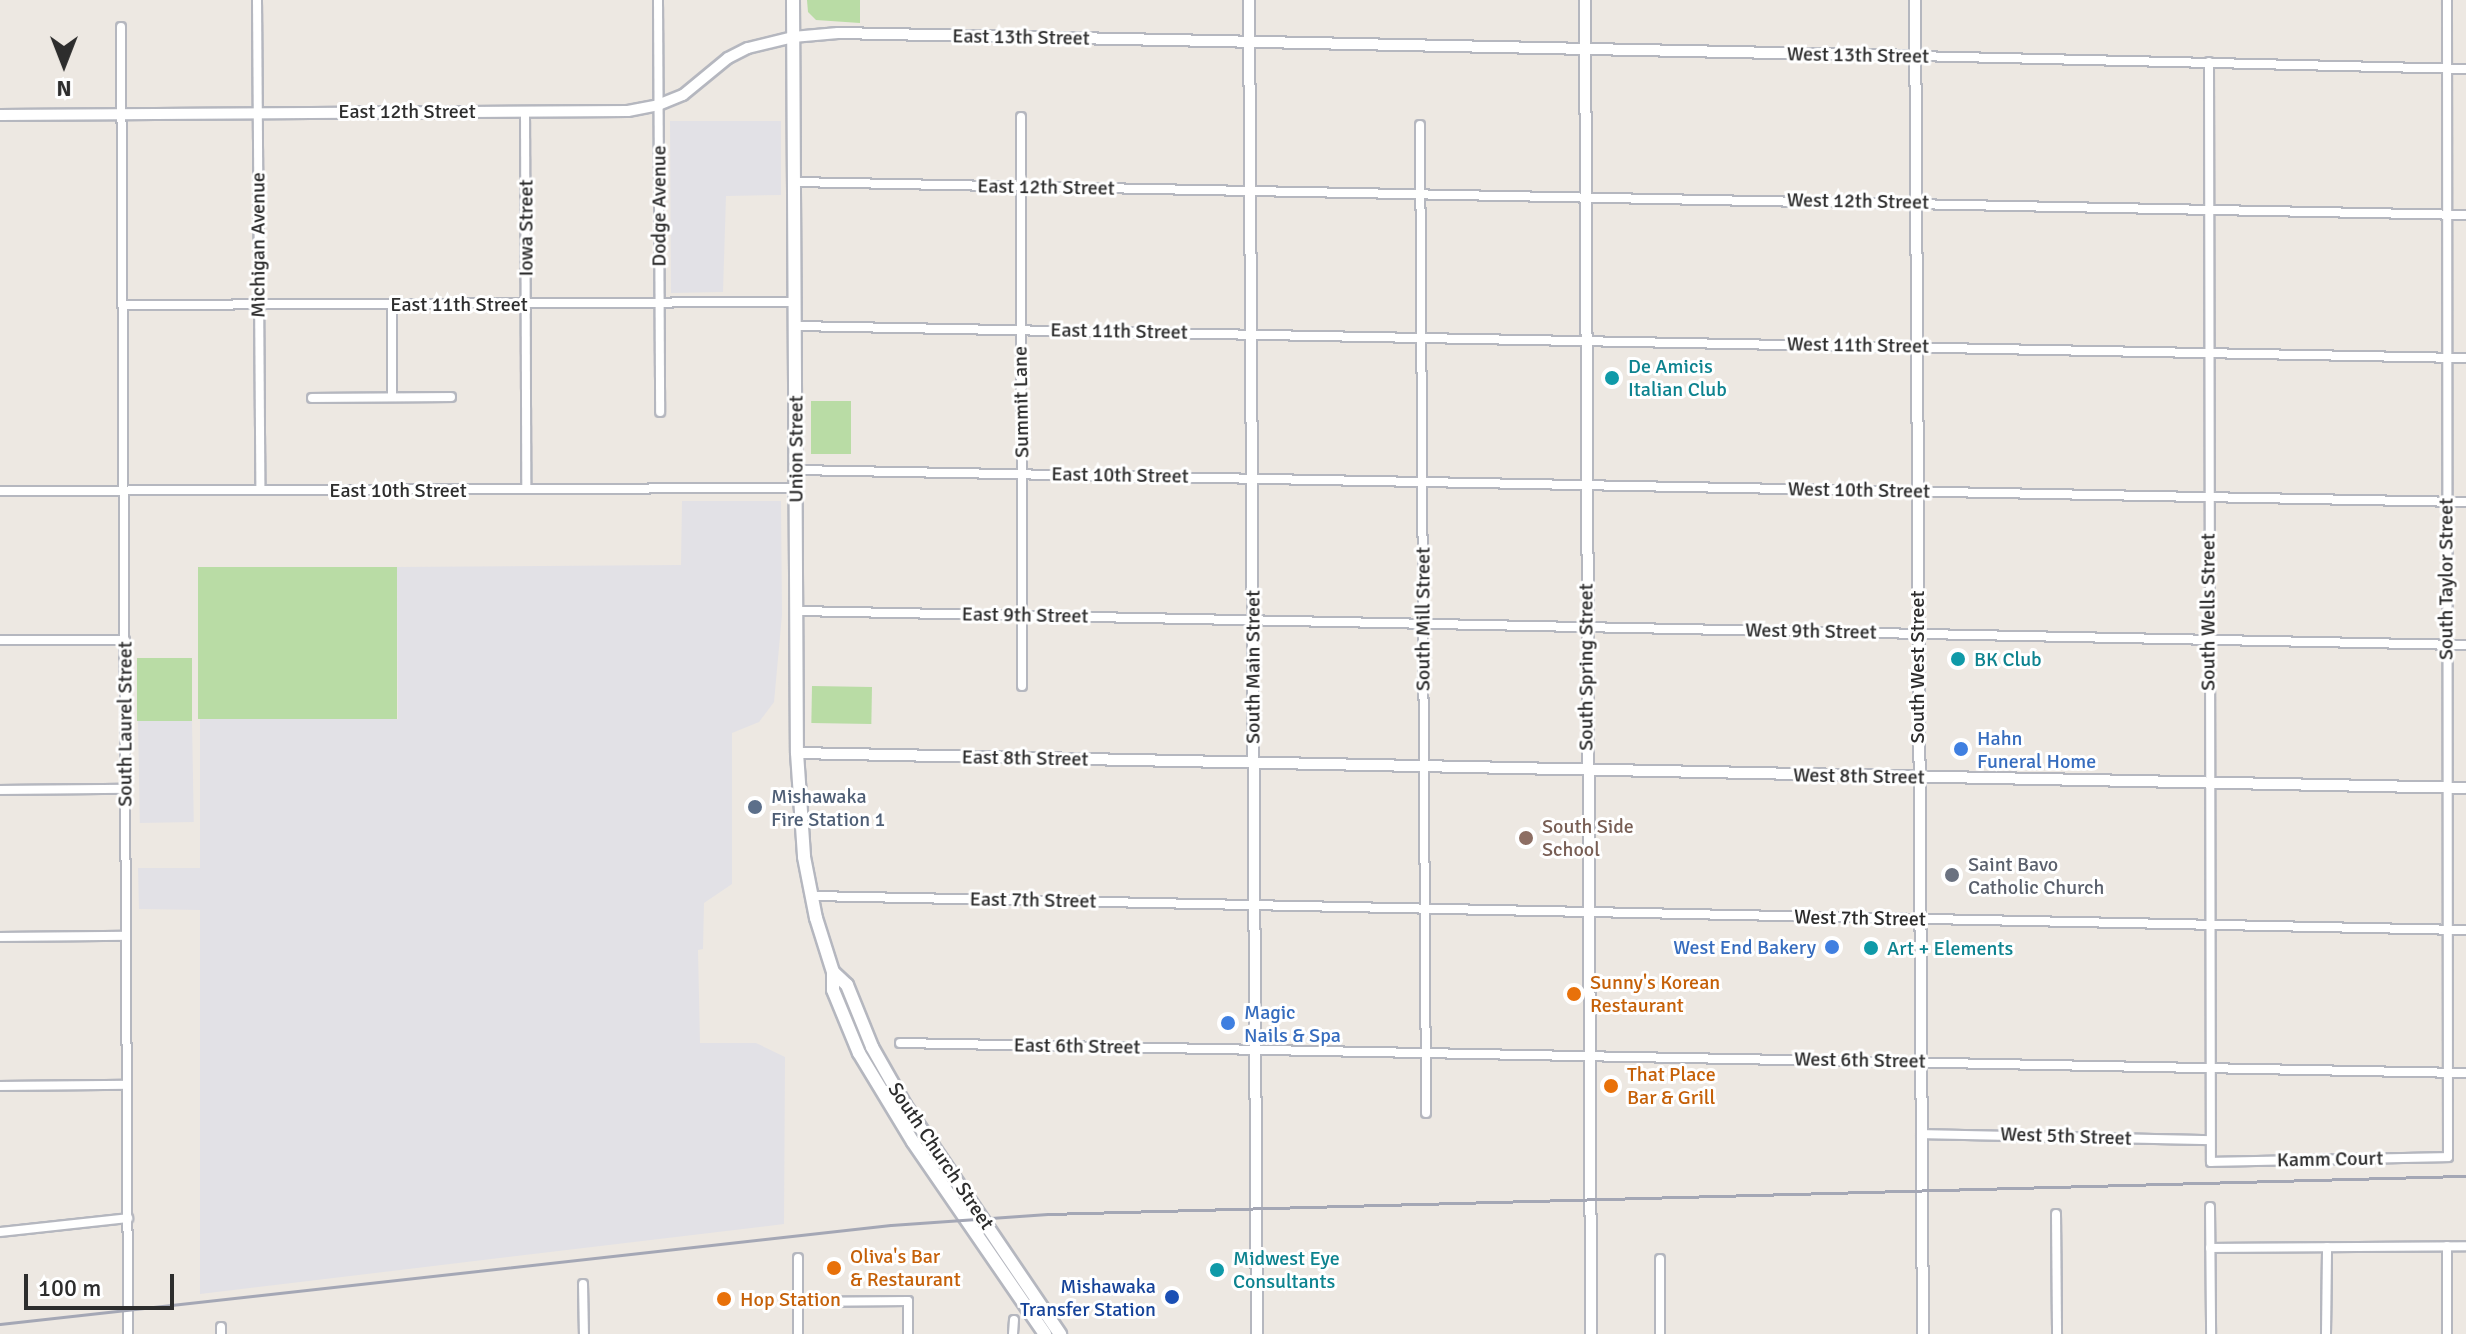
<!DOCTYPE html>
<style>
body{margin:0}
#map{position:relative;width:2466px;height:1334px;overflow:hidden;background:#ede8e2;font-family:Signika,sans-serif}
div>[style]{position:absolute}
.industrial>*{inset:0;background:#e2e1e6;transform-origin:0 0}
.green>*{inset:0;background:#b9dca5;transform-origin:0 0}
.roads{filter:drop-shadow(2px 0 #b5b7bf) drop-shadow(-2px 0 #b5b7bf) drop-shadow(0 2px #b5b7bf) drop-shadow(0 -2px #b5b7bf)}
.minor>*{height:8px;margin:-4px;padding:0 4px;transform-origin:4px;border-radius:4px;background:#fff}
.tertiary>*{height:10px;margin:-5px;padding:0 5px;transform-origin:5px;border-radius:5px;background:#fff}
.secondary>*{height:12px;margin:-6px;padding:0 6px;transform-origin:6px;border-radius:6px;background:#fff}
.rail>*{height:3px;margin:-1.5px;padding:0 1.5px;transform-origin:1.5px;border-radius:1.5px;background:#a4a7b5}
.dots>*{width:22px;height:22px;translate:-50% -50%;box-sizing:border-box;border:4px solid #fff;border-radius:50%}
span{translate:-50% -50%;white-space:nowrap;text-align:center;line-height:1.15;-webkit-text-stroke:6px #fff;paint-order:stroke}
.street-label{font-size:20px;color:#2d2d2d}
.culture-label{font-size:20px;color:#0d838f}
.left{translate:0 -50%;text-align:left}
.shop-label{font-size:20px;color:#366cbe}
.right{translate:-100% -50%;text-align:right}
.service-label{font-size:20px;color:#4e5e75}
.education-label{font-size:20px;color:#785e54}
.worship-label{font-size:20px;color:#5b616d}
.food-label{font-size:20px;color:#c56008}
.transit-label{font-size:20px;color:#164399}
.north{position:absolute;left:24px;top:24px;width:80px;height:80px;-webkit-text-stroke:6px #fff;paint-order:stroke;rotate:180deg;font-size:22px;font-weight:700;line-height:32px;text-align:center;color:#2d2d2d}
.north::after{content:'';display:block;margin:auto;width:28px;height:36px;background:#2d2d2d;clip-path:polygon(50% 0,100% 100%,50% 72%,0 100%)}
.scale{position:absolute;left:24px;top:1274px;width:150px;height:36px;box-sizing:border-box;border:4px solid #2d2d2d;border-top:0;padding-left:10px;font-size:24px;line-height:28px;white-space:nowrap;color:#2d2d2d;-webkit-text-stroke:6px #fff;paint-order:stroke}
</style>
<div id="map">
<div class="industrial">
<div style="clip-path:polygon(670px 121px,781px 121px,781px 195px,726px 196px,723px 292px,671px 293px)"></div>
<div style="clip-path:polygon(682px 501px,781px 501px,782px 615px,774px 702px,759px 722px,732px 733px,732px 884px,704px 903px,703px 949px,698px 950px,700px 1043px,756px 1043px,785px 1057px,784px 1224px,200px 1294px,200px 910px,139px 909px,138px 868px,200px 868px,200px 719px,398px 719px,397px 567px,681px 565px)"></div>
<div style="left:192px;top:720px;width:102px;height:54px;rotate:89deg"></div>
</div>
<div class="green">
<div style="clip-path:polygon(807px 0,860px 0,860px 23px,816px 20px,808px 12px)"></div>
<div style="left:811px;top:401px;width:40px;height:53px"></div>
<div style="left:397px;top:567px;width:152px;height:199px;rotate:90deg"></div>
<div style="left:137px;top:658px;width:55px;height:63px"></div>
<div style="left:812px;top:686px;width:60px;height:37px;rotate:1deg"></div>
</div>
<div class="roads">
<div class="minor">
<div style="left:257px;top:0;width:490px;rotate:89.6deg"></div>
<div style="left:658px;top:0;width:412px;rotate:89.7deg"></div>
<div style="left:121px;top:27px;width:1307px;rotate:89.69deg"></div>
<div style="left:1915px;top:56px;width:551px;rotate:1.35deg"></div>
<div style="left:2209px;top:62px;width:1100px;rotate:89.9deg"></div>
<div style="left:2211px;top:1162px;width:237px;rotate:-1.2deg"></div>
<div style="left:2448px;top:1157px;width:1157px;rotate:-90.05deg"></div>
<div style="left:525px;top:111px;width:378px;rotate:89.8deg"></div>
<div style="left:1021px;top:117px;width:569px;rotate:89.9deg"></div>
<div style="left:1420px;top:125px;width:988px;rotate:89.65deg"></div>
<div style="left:794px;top:182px;width:1672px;rotate:1.13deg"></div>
<div style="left:124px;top:305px;width:671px;rotate:-0.26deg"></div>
<div style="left:795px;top:326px;width:1671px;rotate:1.1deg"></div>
<div style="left:392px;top:397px;width:93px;rotate:-90deg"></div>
<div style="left:312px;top:398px;width:139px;rotate:-0.4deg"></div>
<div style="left:796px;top:470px;width:1670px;rotate:1.1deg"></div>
<div style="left:0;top:491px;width:796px;rotate:-0.22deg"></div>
<div style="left:797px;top:611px;width:1669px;rotate:1.17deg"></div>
<div style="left:0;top:640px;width:125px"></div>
<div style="left:0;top:790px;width:125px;rotate:-0.5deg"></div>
<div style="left:812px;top:896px;width:1654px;rotate:1.18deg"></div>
<div style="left:0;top:937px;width:126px;rotate:-0.5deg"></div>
<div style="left:900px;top:1043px;width:1566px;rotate:1.1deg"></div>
<div style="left:0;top:1086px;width:127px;rotate:-0.5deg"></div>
<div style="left:1921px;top:1134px;width:289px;rotate:1.2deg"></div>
<div style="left:2210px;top:1207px;width:127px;rotate:89.5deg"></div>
<div style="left:2056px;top:1214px;width:120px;rotate:89.5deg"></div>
<div style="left:0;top:1232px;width:129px;rotate:-6.2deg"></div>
<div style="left:2447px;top:1246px;width:88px;rotate:90deg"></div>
<div style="left:2210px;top:1248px;width:256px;rotate:-0.4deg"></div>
<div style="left:1660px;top:1259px;width:75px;rotate:90deg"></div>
<div style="left:583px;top:1284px;width:50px;rotate:88.9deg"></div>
<div style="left:799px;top:1302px;width:109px;rotate:-0.5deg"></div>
<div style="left:908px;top:1301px;width:33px;rotate:90deg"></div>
<div style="left:221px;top:1327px;width:7px;rotate:90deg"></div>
<div style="left:798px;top:1334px;width:76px;rotate:-90deg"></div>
<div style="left:1013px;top:1334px;width:14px;rotate:-86deg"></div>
<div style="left:2326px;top:1334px;width:87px;rotate:-89.3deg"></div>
</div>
<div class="tertiary">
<div style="left:1249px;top:0;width:1334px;rotate:89.66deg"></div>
<div style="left:1585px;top:0;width:1334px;rotate:89.74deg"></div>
<div style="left:1915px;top:0;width:1334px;rotate:89.66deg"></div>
<div style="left:0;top:115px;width:628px;rotate:-0.36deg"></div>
<div style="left:628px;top:111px;width:31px;rotate:-11deg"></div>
<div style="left:658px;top:105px;width:27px;rotate:-22deg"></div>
<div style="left:683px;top:95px;width:58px;rotate:-39.4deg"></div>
<div style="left:728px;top:58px;width:22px;rotate:-27deg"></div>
<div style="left:748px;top:48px;width:46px;rotate:-13.7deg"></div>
<div style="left:793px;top:37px;width:45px;rotate:-5.1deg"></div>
<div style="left:838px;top:33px;width:1077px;rotate:1.22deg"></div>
<div style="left:797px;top:753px;width:1669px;rotate:1.2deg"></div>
</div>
<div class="secondary">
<div style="left:793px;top:0;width:753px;rotate:89.7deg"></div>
<div style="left:797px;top:753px;width:104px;rotate:86.1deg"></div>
<div style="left:804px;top:857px;width:62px;rotate:78.9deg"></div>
<div style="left:816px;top:918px;width:57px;rotate:72.5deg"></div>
<div style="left:833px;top:972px;width:18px;rotate:90deg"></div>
<div style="left:833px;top:990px;width:68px;rotate:67.6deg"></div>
<div style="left:859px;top:1053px;width:104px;rotate:58.8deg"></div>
<div style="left:913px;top:1142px;width:233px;rotate:55.5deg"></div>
<div style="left:833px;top:972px;width:19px;rotate:43deg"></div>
<div style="left:847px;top:985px;width:67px;rotate:68deg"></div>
<div style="left:872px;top:1047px;width:67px;rotate:60.4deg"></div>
<div style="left:905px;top:1105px;width:277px;rotate:55.9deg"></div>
</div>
</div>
<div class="rail">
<div style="left:0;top:1324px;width:896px;rotate:-6.34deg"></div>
<div style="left:891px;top:1225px;width:157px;rotate:-4deg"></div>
<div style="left:1048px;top:1214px;width:1419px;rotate:-1.54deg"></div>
</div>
<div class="dots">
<div style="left:1612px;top:378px;background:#0f9aa8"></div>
<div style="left:1958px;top:659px;background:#0f9aa8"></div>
<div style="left:1961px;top:749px;background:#3f7fe0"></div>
<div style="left:755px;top:807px;background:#5c6f8a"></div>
<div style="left:1526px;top:838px;background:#8d6e63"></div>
<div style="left:1952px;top:875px;background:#6b7280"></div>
<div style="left:1832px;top:947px;background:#3f7fe0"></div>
<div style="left:1871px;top:948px;background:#0f9aa8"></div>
<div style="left:1574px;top:994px;background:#e8710a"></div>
<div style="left:1228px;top:1023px;background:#3f7fe0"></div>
<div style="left:1611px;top:1086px;background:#e8710a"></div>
<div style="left:834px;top:1268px;background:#e8710a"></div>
<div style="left:1217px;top:1270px;background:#0f9aa8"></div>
<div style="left:1172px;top:1297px;background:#1a4fb4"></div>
<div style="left:724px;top:1299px;background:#e8710a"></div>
</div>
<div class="street-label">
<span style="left:1021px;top:37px;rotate:1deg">East 13th Street</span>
<span style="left:1858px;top:55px;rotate:1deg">West 13th Street</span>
<span style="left:407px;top:111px">East 12th Street</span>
<span style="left:1046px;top:187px;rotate:1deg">East 12th Street</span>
<span style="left:1858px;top:201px;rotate:1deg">West 12th Street</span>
<span style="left:659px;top:206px;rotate:-90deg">Dodge Avenue</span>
<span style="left:526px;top:228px;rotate:-90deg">Iowa Street</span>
<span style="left:258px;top:245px;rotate:-90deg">Michigan Avenue</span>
<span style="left:459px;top:304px">East 11th Street</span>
<span style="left:1119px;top:331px;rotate:1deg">East 11th Street</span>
<span style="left:1858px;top:345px;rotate:1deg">West 11th Street</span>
<span style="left:1021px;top:402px;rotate:-91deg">Summit Lane</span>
<span style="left:796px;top:449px;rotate:-90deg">Union Street</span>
<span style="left:1120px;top:475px;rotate:1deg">East 10th Street</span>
<span style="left:398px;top:490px">East 10th Street</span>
<span style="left:1859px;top:490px;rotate:1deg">West 10th Street</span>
<span style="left:2446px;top:579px;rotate:-90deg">South Taylor Street</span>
<span style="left:2208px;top:612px;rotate:-90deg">South Wells Street</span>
<span style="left:1025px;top:615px;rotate:1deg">East 9th Street</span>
<span style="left:1423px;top:619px;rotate:-90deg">South Mill Street</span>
<span style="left:1811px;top:631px;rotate:1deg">West 9th Street</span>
<span style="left:1253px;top:667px;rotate:-90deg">South Main Street</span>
<span style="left:1586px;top:667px;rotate:-90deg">South Spring Street</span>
<span style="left:1917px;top:667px;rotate:-90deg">South West Street</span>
<span style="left:125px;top:724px;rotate:-90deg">South Laurel Street</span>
<span style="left:1025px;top:758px;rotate:1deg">East 8th Street</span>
<span style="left:1859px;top:776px;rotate:1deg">West 8th Street</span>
<span style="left:1033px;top:900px;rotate:1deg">East 7th Street</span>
<span style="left:1860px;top:918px;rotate:1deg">West 7th Street</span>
<span style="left:1077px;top:1046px;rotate:1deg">East 6th Street</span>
<span style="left:1860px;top:1060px;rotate:1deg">West 6th Street</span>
<span style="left:2066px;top:1136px;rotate:2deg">West 5th Street</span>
<span style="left:941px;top:1156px;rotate:56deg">South Church Street</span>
<span style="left:2330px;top:1159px;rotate:-1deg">Kamm Court</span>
</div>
<div class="culture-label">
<span class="left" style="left:1628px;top:378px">De Amicis<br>Italian Club</span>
<span class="left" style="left:1974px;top:659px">BK Club</span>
<span class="left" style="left:1887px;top:948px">Art + Elements</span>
<span class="left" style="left:1233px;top:1270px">Midwest Eye<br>Consultants</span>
</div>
<div class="shop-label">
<span class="left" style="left:1977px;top:750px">Hahn<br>Funeral Home</span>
<span class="right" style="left:1816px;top:947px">West End Bakery</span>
<span class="left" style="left:1244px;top:1024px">Magic<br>Nails &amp; Spa</span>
</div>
<div class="service-label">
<span class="left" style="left:771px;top:808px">Mishawaka<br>Fire Station 1</span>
</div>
<div class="education-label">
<span class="left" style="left:1542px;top:838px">South Side<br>School</span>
</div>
<div class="worship-label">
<span class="left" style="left:1968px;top:876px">Saint Bavo<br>Catholic Church</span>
</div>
<div class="food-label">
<span class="left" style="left:1590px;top:994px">Sunny's Korean<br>Restaurant</span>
<span class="left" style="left:1627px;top:1086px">That Place<br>Bar &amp; Grill</span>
<span class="left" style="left:850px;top:1268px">Oliva's Bar<br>&amp; Restaurant</span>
<span class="left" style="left:740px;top:1299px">Hop Station</span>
</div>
<div class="transit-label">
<span class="right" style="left:1156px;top:1298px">Mishawaka<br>Transfer Station</span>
</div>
<div class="north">N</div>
<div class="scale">100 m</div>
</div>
